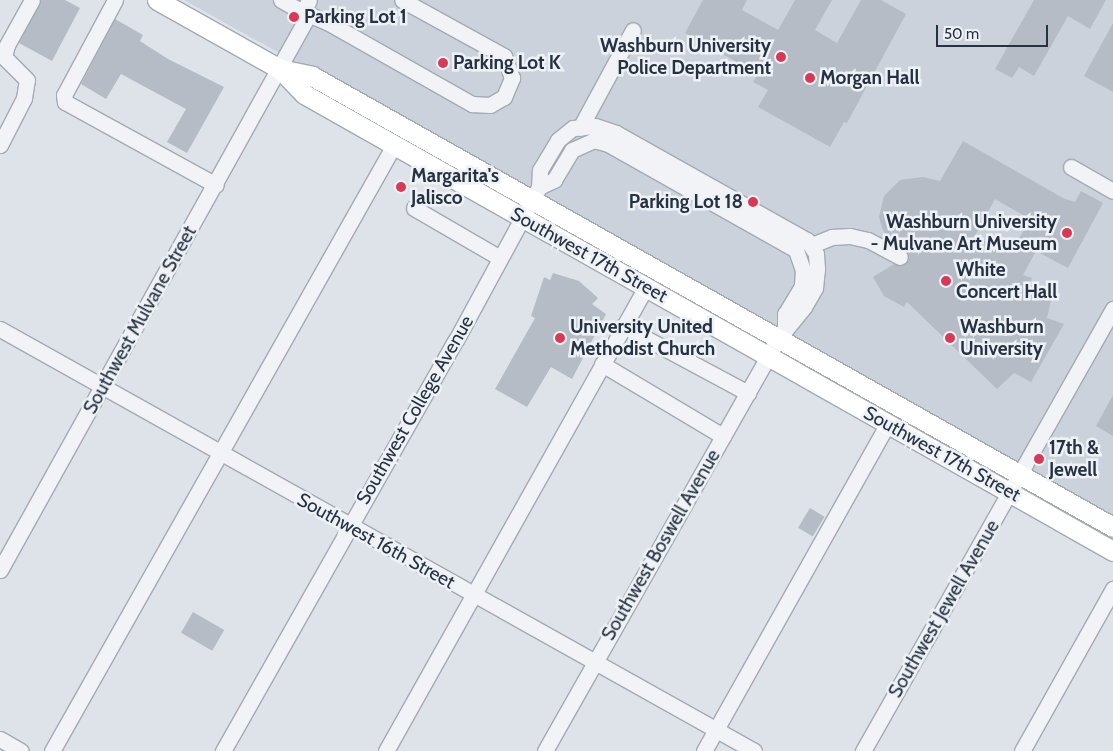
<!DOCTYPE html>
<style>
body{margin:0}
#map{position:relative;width:1113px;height:751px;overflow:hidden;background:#dee3e9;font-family:Cabin,sans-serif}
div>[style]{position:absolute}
.built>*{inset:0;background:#ccd2db}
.building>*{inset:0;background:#b5bcc6;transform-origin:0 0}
.roads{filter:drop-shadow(1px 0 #a3aab3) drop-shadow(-1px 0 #a3aab3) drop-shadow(0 1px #a3aab3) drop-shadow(0 -1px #a3aab3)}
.minor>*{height:15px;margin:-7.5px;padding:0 7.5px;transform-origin:7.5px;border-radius:7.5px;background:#f1f3f7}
.major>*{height:19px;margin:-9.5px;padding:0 9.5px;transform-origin:9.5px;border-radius:9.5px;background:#fff}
.dots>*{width:14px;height:14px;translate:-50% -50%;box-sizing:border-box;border:2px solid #eef2f6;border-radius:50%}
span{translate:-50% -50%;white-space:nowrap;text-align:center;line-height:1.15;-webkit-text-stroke:5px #eef2f6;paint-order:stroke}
.poi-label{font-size:19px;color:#263141;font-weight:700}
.left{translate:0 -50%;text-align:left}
.right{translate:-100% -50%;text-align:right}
.street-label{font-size:19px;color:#263141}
.scale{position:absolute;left:936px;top:25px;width:112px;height:22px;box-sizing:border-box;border:2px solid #263141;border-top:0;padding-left:6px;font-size:15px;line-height:18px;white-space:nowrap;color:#263141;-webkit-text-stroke:4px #eef2f6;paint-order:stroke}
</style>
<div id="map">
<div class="built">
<div style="clip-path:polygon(184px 0,1113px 0,1113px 522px,460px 154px)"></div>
</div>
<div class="building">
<div style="clip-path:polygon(41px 0,65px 0,80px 8px,52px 61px,19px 43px)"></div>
<div style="clip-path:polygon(703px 0,747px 0,742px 10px,778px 30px,795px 0,832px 0,815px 30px,837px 43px,861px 0,881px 0,906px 14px,847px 123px,844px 122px,830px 147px,758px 107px,768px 90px,753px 82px,758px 74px,685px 33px)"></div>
<div style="clip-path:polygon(1034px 0,1106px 0,1090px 29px,1068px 16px,1034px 76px,1019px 67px,1012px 78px,995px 69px)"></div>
<div style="clip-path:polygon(115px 19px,143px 35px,140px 41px,168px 59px,224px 87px,187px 153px,167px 142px,186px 109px,121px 74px,106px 99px,81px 84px)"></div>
<div style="clip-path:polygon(1113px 23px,1113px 92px,1084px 76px)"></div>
<div style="clip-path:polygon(evenodd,963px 141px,1065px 199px,1075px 202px,1081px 191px,1103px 203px,1068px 268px,1036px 251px,1023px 275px,1032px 278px,1030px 285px,1053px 291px,1047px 318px,1064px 324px,1031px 382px,1014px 373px,997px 389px,907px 302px,904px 307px,884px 296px,873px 277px,894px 264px,905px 265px,909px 257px,905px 249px,888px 238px,882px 228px,879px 217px,884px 196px,900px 180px,923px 177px,940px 181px,963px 141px,995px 199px,1030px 219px,1012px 251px,995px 241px,972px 241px,995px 199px)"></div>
<div style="clip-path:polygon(553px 273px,579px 281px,598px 298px,592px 304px,606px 314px,572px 379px,551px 367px,527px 407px,495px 389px,535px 318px,531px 316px,544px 277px,550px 280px)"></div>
<div style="clip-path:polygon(1113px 395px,1113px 436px,1096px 426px)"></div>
<div style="left:810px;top:508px;width:17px;height:23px;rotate:31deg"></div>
<div style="left:193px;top:612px;width:36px;height:24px;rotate:30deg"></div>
</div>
<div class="roads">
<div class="minor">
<div style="left:115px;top:0;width:108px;rotate:118.2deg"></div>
<div style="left:64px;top:95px;width:7px;rotate:82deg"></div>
<div style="left:65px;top:102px;width:172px;rotate:28.8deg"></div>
<div style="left:281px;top:0;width:25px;rotate:29deg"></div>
<div style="left:303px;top:12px;width:13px;rotate:-63deg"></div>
<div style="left:303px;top:12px;width:26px;rotate:23deg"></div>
<div style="left:327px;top:22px;width:167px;rotate:29.5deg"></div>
<div style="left:472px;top:104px;width:18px;rotate:3deg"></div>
<div style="left:490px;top:105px;width:16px;rotate:-30deg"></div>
<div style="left:504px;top:97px;width:21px;rotate:-67deg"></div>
<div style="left:512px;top:78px;width:23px;rotate:-110deg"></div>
<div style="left:504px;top:56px;width:116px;rotate:-151.2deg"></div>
<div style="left:580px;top:128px;width:111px;rotate:-61.6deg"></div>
<div style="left:0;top:145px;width:53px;rotate:-62.9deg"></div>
<div style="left:24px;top:98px;width:18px;rotate:-81deg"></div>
<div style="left:27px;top:80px;width:33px;rotate:-135deg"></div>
<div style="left:4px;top:57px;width:12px;rotate:-76deg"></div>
<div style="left:7px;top:45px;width:51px;rotate:-60.9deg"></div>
<div style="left:1071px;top:167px;width:48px;rotate:29.7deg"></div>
<div style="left:539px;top:187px;width:17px;rotate:-25deg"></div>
<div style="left:554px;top:180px;width:35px;rotate:-59deg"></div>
<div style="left:572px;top:150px;width:24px;rotate:-24deg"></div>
<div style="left:594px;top:140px;width:15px;rotate:16deg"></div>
<div style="left:608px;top:144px;width:216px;rotate:29.4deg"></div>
<div style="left:796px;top:250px;width:21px;rotate:71deg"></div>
<div style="left:803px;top:270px;width:16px;rotate:94deg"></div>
<div style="left:802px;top:286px;width:33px;rotate:121deg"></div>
<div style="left:785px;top:314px;width:14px;rotate:90deg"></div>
<div style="left:414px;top:208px;width:99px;rotate:30.2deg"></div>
<div style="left:812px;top:245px;width:22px;rotate:-22deg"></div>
<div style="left:832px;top:237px;width:18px;rotate:-3deg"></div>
<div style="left:850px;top:236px;width:18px;rotate:13deg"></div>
<div style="left:868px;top:240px;width:36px;rotate:28deg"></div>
<div style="left:623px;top:326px;width:142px;rotate:28.2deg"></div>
<div style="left:0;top:329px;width:864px;rotate:29.23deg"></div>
<div style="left:602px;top:364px;width:141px;rotate:30.8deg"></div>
<div style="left:0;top:570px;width:636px;rotate:-60.94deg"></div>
<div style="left:0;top:739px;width:24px;rotate:30deg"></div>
<div style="left:52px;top:751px;width:696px;rotate:-60.56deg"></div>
<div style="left:223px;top:751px;width:472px;rotate:-60.5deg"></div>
<div style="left:456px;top:340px;width:174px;rotate:-61.5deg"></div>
<div style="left:539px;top:187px;width:17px;rotate:-87deg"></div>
<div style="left:540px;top:170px;width:35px;rotate:-59deg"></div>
<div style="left:558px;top:140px;width:19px;rotate:-39deg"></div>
<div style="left:573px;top:128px;width:22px;rotate:-5deg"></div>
<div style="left:595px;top:126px;width:22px;rotate:18deg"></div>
<div style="left:616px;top:133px;width:219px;rotate:29.3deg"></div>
<div style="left:807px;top:240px;width:17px;rotate:57deg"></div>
<div style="left:816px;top:254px;width:15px;rotate:86deg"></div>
<div style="left:817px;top:269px;width:19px;rotate:96deg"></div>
<div style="left:815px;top:288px;width:22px;rotate:120deg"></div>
<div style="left:804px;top:307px;width:41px;rotate:129.1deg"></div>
<div style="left:778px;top:339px;width:473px;rotate:119.5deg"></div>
<div style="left:386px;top:751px;width:532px;rotate:-60.74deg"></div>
<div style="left:704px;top:751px;width:376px;rotate:-60.7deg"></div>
<div style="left:863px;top:751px;width:508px;rotate:-60.51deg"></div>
<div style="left:1022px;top:751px;width:186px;rotate:-60.7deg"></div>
</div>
<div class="major">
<div style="left:157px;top:0;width:141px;rotate:29.3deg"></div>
<div style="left:280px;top:69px;width:35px;rotate:46deg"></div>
<div style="left:304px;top:94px;width:929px;rotate:29.46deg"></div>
<div style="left:280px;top:69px;width:33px;rotate:12deg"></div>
<div style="left:312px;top:76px;width:919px;rotate:29.38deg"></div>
</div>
</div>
<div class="dots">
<div style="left:294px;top:17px;background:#d93955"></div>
<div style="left:781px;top:57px;background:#d93955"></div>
<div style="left:443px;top:63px;background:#d93955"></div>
<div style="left:810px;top:78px;background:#d93955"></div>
<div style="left:401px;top:187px;background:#d93955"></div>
<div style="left:753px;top:202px;background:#d93955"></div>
<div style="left:1067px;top:233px;background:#d93955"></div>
<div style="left:946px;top:281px;background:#d93955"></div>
<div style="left:560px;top:338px;background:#d93955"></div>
<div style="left:950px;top:338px;background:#d93955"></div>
<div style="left:1039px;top:459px;background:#d93955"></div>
</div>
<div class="poi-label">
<span class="left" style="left:304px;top:17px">Parking Lot 1</span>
<span class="right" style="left:771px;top:57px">Washburn University<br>Police Department</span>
<span class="left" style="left:453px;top:63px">Parking Lot K</span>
<span class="left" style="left:820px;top:78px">Morgan Hall</span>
<span class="left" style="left:411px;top:187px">Margarita's<br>Jalisco</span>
<span class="right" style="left:743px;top:202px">Parking Lot 18</span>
<span class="right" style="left:1057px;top:233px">Washburn University<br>- Mulvane Art Museum</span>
<span class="left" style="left:956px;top:281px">White<br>Concert Hall</span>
<span class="left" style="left:570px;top:338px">University United<br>Methodist Church</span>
<span class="left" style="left:960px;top:338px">Washburn<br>University</span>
<span class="left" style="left:1049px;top:459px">17th &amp;<br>Jewell</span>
</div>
<div class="street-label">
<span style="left:589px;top:255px;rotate:29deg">Southwest 17th Street</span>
<span style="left:140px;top:320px;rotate:-61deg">Southwest Mulvane Street</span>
<span style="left:415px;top:410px;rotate:-60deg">Southwest College Avenue</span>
<span style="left:942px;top:454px;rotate:29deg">Southwest 17th Street</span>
<span style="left:376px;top:541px;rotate:29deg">Southwest 16th Street</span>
<span style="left:661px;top:545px;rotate:-60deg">Southwest Boswell Avenue</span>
<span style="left:944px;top:609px;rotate:-60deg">Southwest Jewell Avenue</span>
</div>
<div class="scale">50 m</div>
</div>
